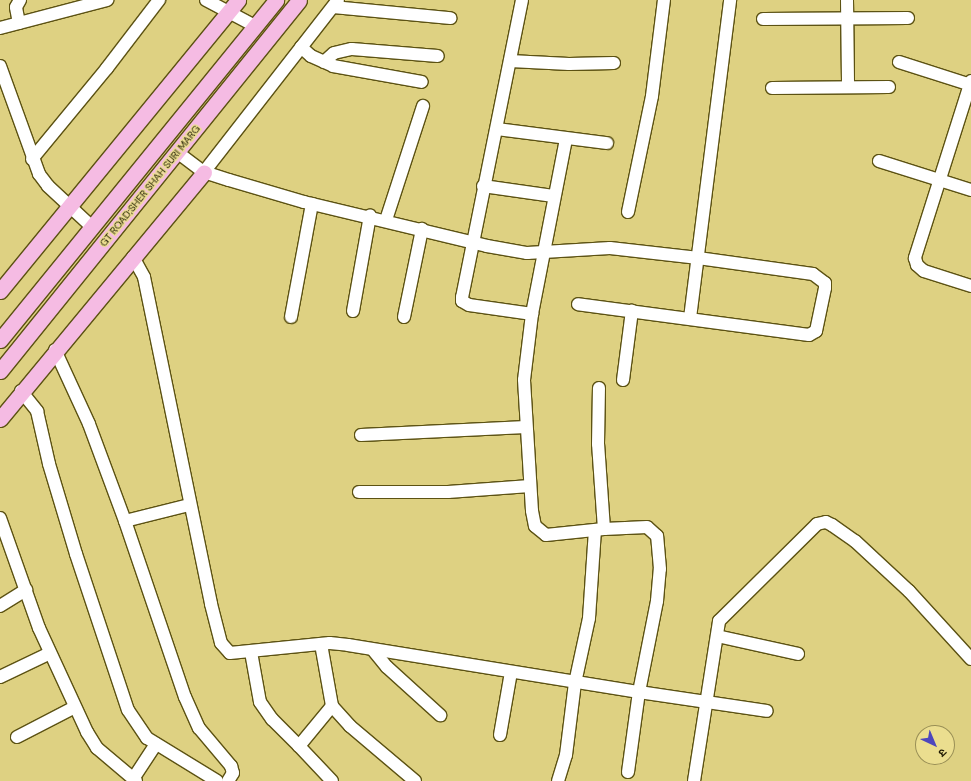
<!DOCTYPE html>
<meta charset="utf-8">
<style>
body{margin:0}
#map{position:relative;width:971px;height:781px;overflow:hidden;background:#ded182;font-family:"DM Sans","Noto Sans Devanagari",sans-serif}
div>[style]{position:absolute}
.roads{filter:drop-shadow(1px 0 #5c5213) drop-shadow(-1px 0 #5c5213) drop-shadow(0 1px #5c5213) drop-shadow(0 -1px #5c5213)}
.minor>*{height:12px;margin:-6px;padding:0 6px;transform-origin:6px;border-radius:6px;background:#fff}
.major>*{height:15px;margin:-7.5px;padding:0 7.5px;transform-origin:7.5px;border-radius:7.5px;background:#f5bbe3}
span{translate:-50% -50%;white-space:nowrap;text-align:center;line-height:1.15;-webkit-text-stroke:3px #ebde8f;paint-order:stroke}
.street-label{font-size:10px;color:#1e1800}
.north{position:absolute;left:915px;top:725px;width:40px;height:40px;box-sizing:border-box;background:#ebde8f;border:1px solid #998f56;border-radius:50%;rotate:136deg;font-size:11px;font-weight:700;line-height:16px;text-align:center;color:#1e1800}
.north::after{content:'';display:block;margin:auto;width:14px;height:18px;background:#4e47bd;clip-path:polygon(50% 0,100% 100%,50% 72%,0 100%)}
</style>
<div id="map">
<div class="roads">
<div class="minor">
<div style="left:206px;top:0;width:55px;rotate:28deg"></div>
<div style="left:522px;top:0;width:303px;rotate:101.4deg"></div>
<div style="left:462px;top:297px;width:4px;rotate:90deg"></div>
<div style="left:462px;top:301px;width:8px;rotate:30deg"></div>
<div style="left:469px;top:305px;width:64px;rotate:8.1deg"></div>
<div style="left:847px;top:0;width:87px;rotate:89.3deg"></div>
<div style="left:333px;top:7px;width:118px;rotate:5.4deg"></div>
<div style="left:763px;top:19px;width:145px;rotate:-0.4deg"></div>
<div style="left:19px;top:23px;width:16px;rotate:-101deg"></div>
<div style="left:16px;top:7px;width:8px;rotate:-60deg"></div>
<div style="left:0;top:28px;width:111px;rotate:-14.7deg"></div>
<div style="left:301px;top:47px;width:13px;rotate:42deg"></div>
<div style="left:311px;top:56px;width:24px;rotate:24deg"></div>
<div style="left:333px;top:66px;width:90px;rotate:10.2deg"></div>
<div style="left:510px;top:61px;width:59px;rotate:2.9deg"></div>
<div style="left:569px;top:64px;width:45px;rotate:-1.3deg"></div>
<div style="left:324px;top:62px;width:13px;rotate:-42deg"></div>
<div style="left:334px;top:53px;width:18px;rotate:-13deg"></div>
<div style="left:352px;top:49px;width:86px;rotate:4.7deg"></div>
<div style="left:899px;top:62px;width:76px;rotate:17.7deg"></div>
<div style="left:0;top:66px;width:115px;rotate:70.1deg"></div>
<div style="left:39px;top:174px;width:15px;rotate:53deg"></div>
<div style="left:48px;top:186px;width:60px;rotate:43deg"></div>
<div style="left:971px;top:81px;width:186px;rotate:107.6deg"></div>
<div style="left:915px;top:258px;width:7px;rotate:74deg"></div>
<div style="left:917px;top:265px;width:9px;rotate:41deg"></div>
<div style="left:924px;top:271px;width:49px;rotate:17.7deg"></div>
<div style="left:772px;top:88px;width:117px;rotate:-0.5deg"></div>
<div style="left:497px;top:129px;width:111px;rotate:7.3deg"></div>
<div style="left:566px;top:139px;width:178px;rotate:101deg"></div>
<div style="left:532px;top:314px;width:66px;rotate:96.9deg"></div>
<div style="left:524px;top:380px;width:131px;rotate:86.5deg"></div>
<div style="left:532px;top:511px;width:15px;rotate:79deg"></div>
<div style="left:535px;top:526px;width:14px;rotate:39deg"></div>
<div style="left:546px;top:535px;width:58px;rotate:-5.9deg"></div>
<div style="left:604px;top:529px;width:85px;rotate:-94deg"></div>
<div style="left:598px;top:444px;width:56px;rotate:-89deg"></div>
<div style="left:177px;top:152px;width:34px;rotate:37deg"></div>
<div style="left:204px;top:172px;width:26px;rotate:18deg"></div>
<div style="left:229px;top:180px;width:78px;rotate:16.3deg"></div>
<div style="left:304px;top:202px;width:188px;rotate:13.5deg"></div>
<div style="left:487px;top:246px;width:41px;rotate:9.9deg"></div>
<div style="left:527px;top:253px;width:83px;rotate:-3.4deg"></div>
<div style="left:610px;top:248px;width:89px;rotate:6.5deg"></div>
<div style="left:698px;top:258px;width:116px;rotate:7.9deg"></div>
<div style="left:813px;top:274px;width:15px;rotate:37deg"></div>
<div style="left:825px;top:283px;width:5px;rotate:90deg"></div>
<div style="left:825px;top:288px;width:44px;rotate:101.8deg"></div>
<div style="left:816px;top:331px;width:8px;rotate:150deg"></div>
<div style="left:809px;top:335px;width:233px;rotate:-172.4deg"></div>
<div style="left:32px;top:159px;width:118px;rotate:-50.5deg"></div>
<div style="left:107px;top:68px;width:86px;rotate:-52.6deg"></div>
<div style="left:879px;top:161px;width:96px;rotate:17.5deg"></div>
<div style="left:204px;top:172px;width:218px;rotate:-52.1deg"></div>
<div style="left:483px;top:186px;width:71px;rotate:8.1deg"></div>
<div style="left:628px;top:212px;width:118px;rotate:-78.3deg"></div>
<div style="left:652px;top:96px;width:97px;rotate:-82.9deg"></div>
<div style="left:386px;top:220px;width:120px;rotate:-72deg"></div>
<div style="left:133px;top:257px;width:23px;rotate:61deg"></div>
<div style="left:144px;top:277px;width:334px;rotate:78.4deg"></div>
<div style="left:211px;top:604px;width:40px;rotate:75.6deg"></div>
<div style="left:221px;top:643px;width:13px;rotate:48deg"></div>
<div style="left:230px;top:653px;width:100px;rotate:-5.7deg"></div>
<div style="left:330px;top:643px;width:18px;rotate:6deg"></div>
<div style="left:348px;top:645px;width:295px;rotate:9.2deg"></div>
<div style="left:639px;top:692px;width:93px;rotate:-78.8deg"></div>
<div style="left:657px;top:601px;width:32px;rotate:-85deg"></div>
<div style="left:660px;top:569px;width:33px;rotate:-95deg"></div>
<div style="left:657px;top:536px;width:13px;rotate:-138deg"></div>
<div style="left:647px;top:527px;width:43px;rotate:177.3deg"></div>
<div style="left:353px;top:311px;width:97px;rotate:-79.9deg"></div>
<div style="left:291px;top:317px;width:115px;rotate:-79.5deg"></div>
<div style="left:404px;top:317px;width:90px;rotate:-78.4deg"></div>
<div style="left:690px;top:318px;width:321px;rotate:-82.8deg"></div>
<div style="left:55px;top:350px;width:81px;rotate:65.3deg"></div>
<div style="left:89px;top:424px;width:103px;rotate:69.6deg"></div>
<div style="left:125px;top:521px;width:186px;rotate:71.2deg"></div>
<div style="left:185px;top:697px;width:34px;rotate:66deg"></div>
<div style="left:199px;top:728px;width:50px;rotate:49.9deg"></div>
<div style="left:231px;top:766px;width:7px;rotate:74deg"></div>
<div style="left:233px;top:773px;width:9px;rotate:122deg"></div>
<div style="left:623px;top:380px;width:70px;rotate:-82.6deg"></div>
<div style="left:21px;top:391px;width:26px;rotate:51deg"></div>
<div style="left:37px;top:411px;width:54px;rotate:77.2deg"></div>
<div style="left:49px;top:464px;width:94px;rotate:73.3deg"></div>
<div style="left:76px;top:554px;width:164px;rotate:71.6deg"></div>
<div style="left:128px;top:710px;width:34px;rotate:56deg"></div>
<div style="left:147px;top:738px;width:82px;rotate:31.6deg"></div>
<div style="left:361px;top:435px;width:165px;rotate:-2.8deg"></div>
<div style="left:359px;top:492px;width:89px"></div>
<div style="left:448px;top:492px;width:82px;rotate:-4.2deg"></div>
<div style="left:0;top:518px;width:117px;rotate:70.5deg"></div>
<div style="left:39px;top:628px;width:115px;rotate:65.2deg"></div>
<div style="left:87px;top:732px;width:19px;rotate:58deg"></div>
<div style="left:97px;top:748px;width:51px;rotate:40.2deg"></div>
<div style="left:125px;top:521px;width:66px;rotate:-14deg"></div>
<div style="left:0;top:606px;width:31px;rotate:-32deg"></div>
<div style="left:717px;top:636px;width:83px;rotate:12.5deg"></div>
<div style="left:321px;top:644px;width:63px;rotate:79.9deg"></div>
<div style="left:332px;top:706px;width:27px;rotate:48deg"></div>
<div style="left:350px;top:726px;width:85px;rotate:40.2deg"></div>
<div style="left:373px;top:650px;width:22px;rotate:51deg"></div>
<div style="left:387px;top:667px;width:72px;rotate:42.2deg"></div>
<div style="left:251px;top:652px;width:51px;rotate:79.8deg"></div>
<div style="left:260px;top:702px;width:21px;rotate:55deg"></div>
<div style="left:272px;top:719px;width:38px;rotate:45deg"></div>
<div style="left:0;top:677px;width:55px;rotate:-25.6deg"></div>
<div style="left:332px;top:706px;width:52px;rotate:129.5deg"></div>
<div style="left:299px;top:746px;width:48px;rotate:46.7deg"></div>
<div style="left:500px;top:735px;width:64px;rotate:-80.1deg"></div>
<div style="left:17px;top:737px;width:65px;rotate:-27.3deg"></div>
<div style="left:628px;top:772px;width:81px;rotate:-82.2deg"></div>
<div style="left:639px;top:692px;width:129px;rotate:8.4deg"></div>
<div style="left:133px;top:779px;width:42px;rotate:-56.7deg"></div>
<div style="left:558px;top:781px;width:27px;rotate:-73deg"></div>
<div style="left:566px;top:755px;width:73px;rotate:-82.9deg"></div>
<div style="left:575px;top:683px;width:66px;rotate:-77.8deg"></div>
<div style="left:589px;top:618px;width:87px;rotate:-86.1deg"></div>
<div style="left:694px;top:781px;width:162px;rotate:-81.1deg"></div>
<div style="left:719px;top:621px;width:138px;rotate:-44.7deg"></div>
<div style="left:817px;top:524px;width:9px;rotate:-13deg"></div>
<div style="left:826px;top:522px;width:7px;rotate:27deg"></div>
<div style="left:832px;top:525px;width:28px;rotate:35deg"></div>
<div style="left:855px;top:541px;width:74px;rotate:42.8deg"></div>
<div style="left:909px;top:591px;width:92px;rotate:47.6deg"></div>
</div>
<div class="major">
<div style="left:0;top:291px;width:376px;rotate:-50.7deg"></div>
<div style="left:0;top:340px;width:438px;rotate:-50.9deg"></div>
<div style="left:0;top:371px;width:476px;rotate:-51.1deg"></div>
<div style="left:0;top:419px;width:320px;rotate:-50.4deg"></div>
</div>
</div>
<div class="street-label">
<span style="left:150px;top:186px;rotate:-51deg">GT ROAD;SHER SHAH SURI MARG</span>
</div>
<div class="north">उ</div>
</div>
